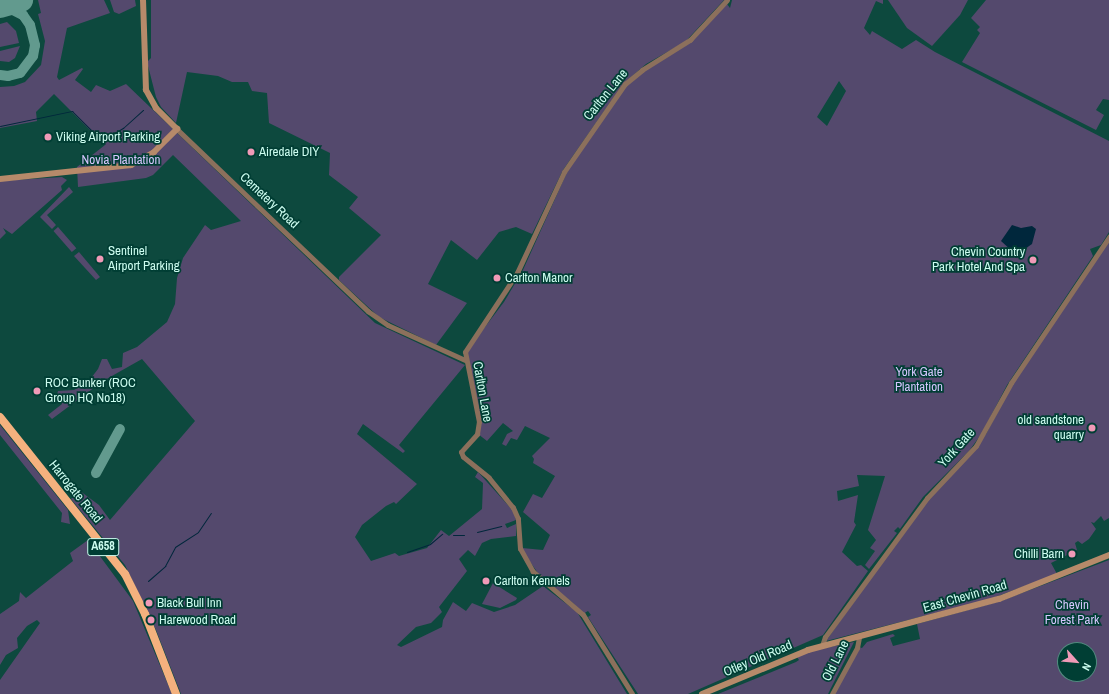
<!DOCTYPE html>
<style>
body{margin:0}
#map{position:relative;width:1109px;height:694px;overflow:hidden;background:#0d493e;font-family:"Archivo Narrow",sans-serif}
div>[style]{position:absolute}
.green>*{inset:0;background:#54496d;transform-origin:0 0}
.water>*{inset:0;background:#00273c}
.stream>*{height:1px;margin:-0.5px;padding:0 0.5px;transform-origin:0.5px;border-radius:0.5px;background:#00273c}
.taxiway>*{height:10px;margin:-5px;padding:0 5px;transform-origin:5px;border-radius:5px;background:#629a8e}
.runway>*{height:24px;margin:-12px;padding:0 12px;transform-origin:12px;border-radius:12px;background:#629a8e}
.street>*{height:4.5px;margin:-2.25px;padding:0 2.25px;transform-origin:2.25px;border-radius:2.25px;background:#8c705c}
.secondary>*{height:6px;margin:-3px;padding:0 3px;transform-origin:3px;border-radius:3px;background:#b68a6a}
.highway>*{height:8px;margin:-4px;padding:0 4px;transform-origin:4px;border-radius:4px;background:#f4b17e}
.dots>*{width:11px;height:11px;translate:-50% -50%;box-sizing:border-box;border:2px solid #003e34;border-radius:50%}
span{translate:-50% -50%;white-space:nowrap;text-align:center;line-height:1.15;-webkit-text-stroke:3.5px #003e34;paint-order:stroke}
.shield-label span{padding:1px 3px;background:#003e34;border:1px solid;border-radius:3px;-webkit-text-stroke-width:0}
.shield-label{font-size:12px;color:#cdfdf0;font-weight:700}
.street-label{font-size:13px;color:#cdfdf0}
.poi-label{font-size:13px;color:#cdfdf0}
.left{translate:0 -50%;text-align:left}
.right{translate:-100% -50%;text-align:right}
.park-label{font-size:13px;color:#d6c6fe}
.north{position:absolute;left:1057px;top:642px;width:40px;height:40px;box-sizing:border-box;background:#003e34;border:1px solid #528a7f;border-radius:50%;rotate:117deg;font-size:11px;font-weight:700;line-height:16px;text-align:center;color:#cdfdf0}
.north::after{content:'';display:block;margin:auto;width:14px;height:18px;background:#f09ab7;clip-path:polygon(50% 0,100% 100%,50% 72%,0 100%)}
</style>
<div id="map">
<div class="green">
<div style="clip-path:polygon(38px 0,104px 0,110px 13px,67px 28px,57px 77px,59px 80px,82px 68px,83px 69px,75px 80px,91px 92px,96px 85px,110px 91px,126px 84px,375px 323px,465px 365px,399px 445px,405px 451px,403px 453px,363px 424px,357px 434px,417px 484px,396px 504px,394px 502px,386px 506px,362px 525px,355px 537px,371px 561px,395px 553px,399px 556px,427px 548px,441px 530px,449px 536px,482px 509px,483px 483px,475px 477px,478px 472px,514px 512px,516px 520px,505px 524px,507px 528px,516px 524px,516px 536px,491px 539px,482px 543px,475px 556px,468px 550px,459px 559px,467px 571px,439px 607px,442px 612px,431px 623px,416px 627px,397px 645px,401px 647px,442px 627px,443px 620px,453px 602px,466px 611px,472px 603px,494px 612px,515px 605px,543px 586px,577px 612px,627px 694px,181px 694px,156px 630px,125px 565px,71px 499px,80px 491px,99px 505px,110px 520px,195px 421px,142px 359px,103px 381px,52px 419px,48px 415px,62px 404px,57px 395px,58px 391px,74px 390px,88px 382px,98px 369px,102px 359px,107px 359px,112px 369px,122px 367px,123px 353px,137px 347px,167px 322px,175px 304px,177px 278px,183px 258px,205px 225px,211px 230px,241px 221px,173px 155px,153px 175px,146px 178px,78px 187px,77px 167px,105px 145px,54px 94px,36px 112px,37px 121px,0 128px,0 87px,14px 86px,25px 82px,41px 65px,45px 41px,38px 14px,41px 13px)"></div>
<div style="clip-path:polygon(110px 0,135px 0,136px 6px,119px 14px,114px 12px)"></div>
<div style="clip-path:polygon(151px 0,724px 0,685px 42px,646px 64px,623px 84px,563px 170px,532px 234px,516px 227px,499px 232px,477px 260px,451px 240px,428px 284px,467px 303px,436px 345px,379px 317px,339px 280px,339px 277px,381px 235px,349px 208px,358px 197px,329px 175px,330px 153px,269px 123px,267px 93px,252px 91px,248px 82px,232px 82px,218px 76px,187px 72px,176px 123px,161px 107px,156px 97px,147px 62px,151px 58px)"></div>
<div style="clip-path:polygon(evenodd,732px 0,883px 0,883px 4px,876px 1px,864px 28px,870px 35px,872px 31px,902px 49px,916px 40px,935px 52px,1109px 141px,1109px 232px,1101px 245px,1090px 249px,1093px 256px,1007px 385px,982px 433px,969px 451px,923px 497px,900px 529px,898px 527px,894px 531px,897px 533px,869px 569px,865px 565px,875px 551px,870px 548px,876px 540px,868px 530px,885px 476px,857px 475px,859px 486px,837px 491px,838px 501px,858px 495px,854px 522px,856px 525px,842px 552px,857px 566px,861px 565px,868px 571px,823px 635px,688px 694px,638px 694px,588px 617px,591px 615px,588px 611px,583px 614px,574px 604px,540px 576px,526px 556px,522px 548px,543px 550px,550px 535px,523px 512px,533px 494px,542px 498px,555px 476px,533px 463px,534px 459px,532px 456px,550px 438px,525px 426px,517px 440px,511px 438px,506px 446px,502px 444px,507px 434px,513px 431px,503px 423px,487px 441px,478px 434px,480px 421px,467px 354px,469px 348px,504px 302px,523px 270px,568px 170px,626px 86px,641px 72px,691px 41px,727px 4px,730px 8px,732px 0,839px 81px,846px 91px,827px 126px,817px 117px,839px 81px)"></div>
<div style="clip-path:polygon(888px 0,968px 0,960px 15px,932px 46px,907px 28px)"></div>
<div style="clip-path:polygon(986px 0,1109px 0,1109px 100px,1103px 99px,1096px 110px,1104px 115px,1096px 130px,962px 62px,980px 33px,977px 30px,980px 27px,971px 18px)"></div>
<div style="clip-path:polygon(7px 22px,16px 31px,19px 43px,0 47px,0 24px)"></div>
<div style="clip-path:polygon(20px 46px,15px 58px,9px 62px,0 61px,0 51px)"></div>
<div style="clip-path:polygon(62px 177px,67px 180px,61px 186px,62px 190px,12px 234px,3px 228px,6px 233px,0 239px,0 181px)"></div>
<div style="clip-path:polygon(69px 187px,73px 192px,47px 215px,56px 225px,52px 229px,40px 217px)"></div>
<div style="left:58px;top:227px;width:28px;height:6px;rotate:49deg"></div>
<div style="clip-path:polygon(1109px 240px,1109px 518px,1104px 521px,1101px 516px,1094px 523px,1091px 522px,1096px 529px,1089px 539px,1082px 544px,1078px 541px,1075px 543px,1077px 550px,1051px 563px,1057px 574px,990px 599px,826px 641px,927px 499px,986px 434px,1012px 385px)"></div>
<div style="clip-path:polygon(79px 252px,100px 277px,96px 280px,74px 256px)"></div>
<div style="clip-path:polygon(0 425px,68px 510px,70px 524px,61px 522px,62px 513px,0 435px)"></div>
<div style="clip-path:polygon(88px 540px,133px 601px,172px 694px,0 694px,0 680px,40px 623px,37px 620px,27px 626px,17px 638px,18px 648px,6px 655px,0 665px,0 614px,19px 601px,20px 592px,26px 598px,73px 561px,70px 553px)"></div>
<div style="clip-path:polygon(evenodd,1109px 560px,1109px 694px,834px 694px,859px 647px,862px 648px,867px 642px,893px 634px,895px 636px,890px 638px,893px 646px,920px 639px,917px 624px,1001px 601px,1109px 560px,1065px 650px,1089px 650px,1089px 674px,1065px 674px,1065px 650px)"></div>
<div style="clip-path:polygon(493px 583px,517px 598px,516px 600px,500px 608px,482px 604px)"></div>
<div style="clip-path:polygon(854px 642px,828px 694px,718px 694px,796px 662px,799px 660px,797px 657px,810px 651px)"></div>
</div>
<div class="water">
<div style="clip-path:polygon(1012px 225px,1021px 228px,1032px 226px,1036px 229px,1032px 244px,1019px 253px,1012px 251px,1001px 241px)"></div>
</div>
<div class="stream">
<div style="left:0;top:126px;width:74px;rotate:-11.8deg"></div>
<div style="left:72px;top:111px;width:42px;rotate:45deg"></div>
<div style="left:102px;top:141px;width:25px;rotate:-32deg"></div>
<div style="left:123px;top:128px;width:27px;rotate:-42deg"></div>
<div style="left:477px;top:532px;width:25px;rotate:-14deg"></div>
<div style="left:453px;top:535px;width:11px"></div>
<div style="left:407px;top:552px;width:24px;rotate:-19deg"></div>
<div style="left:430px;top:544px;width:16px;rotate:-40deg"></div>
<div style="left:148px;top:581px;width:23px;rotate:-41deg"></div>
<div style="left:165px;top:566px;width:21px;rotate:-62deg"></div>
<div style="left:175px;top:547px;width:27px;rotate:-33deg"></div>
<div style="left:198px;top:532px;width:23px;rotate:-56deg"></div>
</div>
<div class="taxiway">
<div style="left:0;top:7px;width:9px;rotate:6deg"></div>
<div style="left:9px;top:8px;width:16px;rotate:27deg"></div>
<div style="left:23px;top:15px;width:12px;rotate:55deg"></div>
<div style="left:30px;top:25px;width:21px;rotate:76deg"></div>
<div style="left:35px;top:45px;width:11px;rotate:100deg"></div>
<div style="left:33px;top:56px;width:21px;rotate:127deg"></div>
<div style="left:20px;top:73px;width:12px;rotate:166deg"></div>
<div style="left:8px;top:76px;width:8px;rotate:-173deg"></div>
<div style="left:96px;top:473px;width:50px;rotate:-61.4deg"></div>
</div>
<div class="runway">
<div style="left:0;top:6px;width:22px;rotate:-16deg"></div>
</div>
<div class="street">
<div style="left:177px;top:129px;width:264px;rotate:43.6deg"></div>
<div style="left:368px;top:311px;width:24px;rotate:35deg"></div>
<div style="left:388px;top:325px;width:85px;rotate:24.4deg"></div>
<div style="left:822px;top:646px;width:9px;rotate:-72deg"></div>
<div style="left:825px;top:637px;width:172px;rotate:-53.7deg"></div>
<div style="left:927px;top:498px;width:71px;rotate:-46.7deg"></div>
<div style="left:976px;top:446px;width:72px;rotate:-60.9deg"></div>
<div style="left:1011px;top:383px;width:176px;rotate:-56.1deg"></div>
<div style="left:632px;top:694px;width:93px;rotate:-121.8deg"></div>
<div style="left:583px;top:615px;width:66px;rotate:-139.3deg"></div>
<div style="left:533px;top:572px;width:26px;rotate:-119deg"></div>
<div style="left:520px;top:549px;width:30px;rotate:-94deg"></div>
<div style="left:518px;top:519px;width:12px;rotate:-114deg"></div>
<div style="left:513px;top:508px;width:38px;rotate:-129deg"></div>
<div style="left:489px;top:478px;width:33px;rotate:-141deg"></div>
<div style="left:463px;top:457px;width:5px;rotate:-112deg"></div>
<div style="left:461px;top:452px;width:24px;rotate:-48deg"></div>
<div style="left:477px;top:434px;width:12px;rotate:-81deg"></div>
<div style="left:479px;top:422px;width:71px;rotate:-101.3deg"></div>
<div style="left:465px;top:352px;width:95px;rotate:-56.6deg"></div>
<div style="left:517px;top:273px;width:111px;rotate:-65deg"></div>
<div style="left:564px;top:172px;width:107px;rotate:-55.3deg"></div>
<div style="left:625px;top:84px;width:22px;rotate:-39deg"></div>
<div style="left:642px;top:70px;width:57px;rotate:-32deg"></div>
<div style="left:690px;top:40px;width:54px;rotate:-47.2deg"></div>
<div style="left:832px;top:694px;width:52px;rotate:-61.5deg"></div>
<div style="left:857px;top:648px;width:10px;rotate:-79deg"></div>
</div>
<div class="secondary">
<div style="left:0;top:179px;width:132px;rotate:-6.1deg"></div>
<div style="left:131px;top:165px;width:26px;rotate:-29deg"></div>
<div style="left:154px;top:152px;width:33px;rotate:-45deg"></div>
<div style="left:177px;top:129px;width:30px;rotate:-135deg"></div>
<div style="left:156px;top:108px;width:21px;rotate:-119deg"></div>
<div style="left:146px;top:90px;width:90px;rotate:-91.9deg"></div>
<div style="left:702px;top:694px;width:115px;rotate:-22.5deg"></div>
<div style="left:808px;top:650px;width:198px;rotate:-15deg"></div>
<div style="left:999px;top:599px;width:118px;rotate:-21.8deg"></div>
</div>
<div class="highway">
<div style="left:0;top:417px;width:201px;rotate:51.5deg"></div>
<div style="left:125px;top:574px;width:45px;rotate:63.4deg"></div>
<div style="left:145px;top:614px;width:86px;rotate:68.8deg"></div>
</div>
<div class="dots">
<div style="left:48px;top:137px;background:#f09ab7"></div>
<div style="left:251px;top:152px;background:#f09ab7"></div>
<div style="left:100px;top:259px;background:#f09ab7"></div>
<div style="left:1033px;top:260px;background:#f09ab7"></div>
<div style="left:497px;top:278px;background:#f09ab7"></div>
<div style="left:37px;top:391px;background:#f09ab7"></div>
<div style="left:1092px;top:428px;background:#f09ab7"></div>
<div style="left:1072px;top:554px;background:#f09ab7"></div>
<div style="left:486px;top:581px;background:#f09ab7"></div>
<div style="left:149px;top:603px;background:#f09ab7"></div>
<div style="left:151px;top:620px;background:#f09ab7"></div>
</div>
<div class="shield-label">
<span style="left:103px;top:547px">A658</span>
</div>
<div class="street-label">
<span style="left:606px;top:95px;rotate:-51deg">Carlton Lane</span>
<span style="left:269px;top:201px;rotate:43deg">Cemetery Road</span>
<span style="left:482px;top:392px;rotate:80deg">Carlton Lane</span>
<span style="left:957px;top:448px;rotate:-48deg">York Gate</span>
<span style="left:75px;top:492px;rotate:51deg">Harrogate Road</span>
<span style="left:965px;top:597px;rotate:-16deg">East Chevin Road</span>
<span style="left:758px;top:659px;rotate:-23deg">Otley Old Road</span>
<span style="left:836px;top:661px;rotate:-63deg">Old Lane</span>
</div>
<div class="poi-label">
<span class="left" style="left:56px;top:137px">Viking Airport Parking</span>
<span class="left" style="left:259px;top:152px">Airedale DIY</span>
<span class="left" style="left:108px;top:259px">Sentinel<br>Airport Parking</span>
<span class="right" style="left:1025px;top:260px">Chevin Country<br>Park Hotel And Spa</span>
<span class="left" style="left:505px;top:278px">Carlton Manor</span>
<span class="left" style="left:45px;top:391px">ROC Bunker (ROC<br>Group HQ No18)</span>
<span class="right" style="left:1084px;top:428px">old sandstone<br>quarry</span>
<span class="right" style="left:1064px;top:554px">Chilli Barn</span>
<span class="left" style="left:494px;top:581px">Carlton Kennels</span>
<span class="left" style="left:157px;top:603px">Black Bull Inn</span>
<span class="left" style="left:159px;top:620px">Harewood Road</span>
</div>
<div class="park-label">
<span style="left:121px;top:160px">Novia Plantation</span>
<span style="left:919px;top:380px">York Gate<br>Plantation</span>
<span style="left:1072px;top:613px">Chevin<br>Forest Park</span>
</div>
<div class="north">N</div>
</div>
